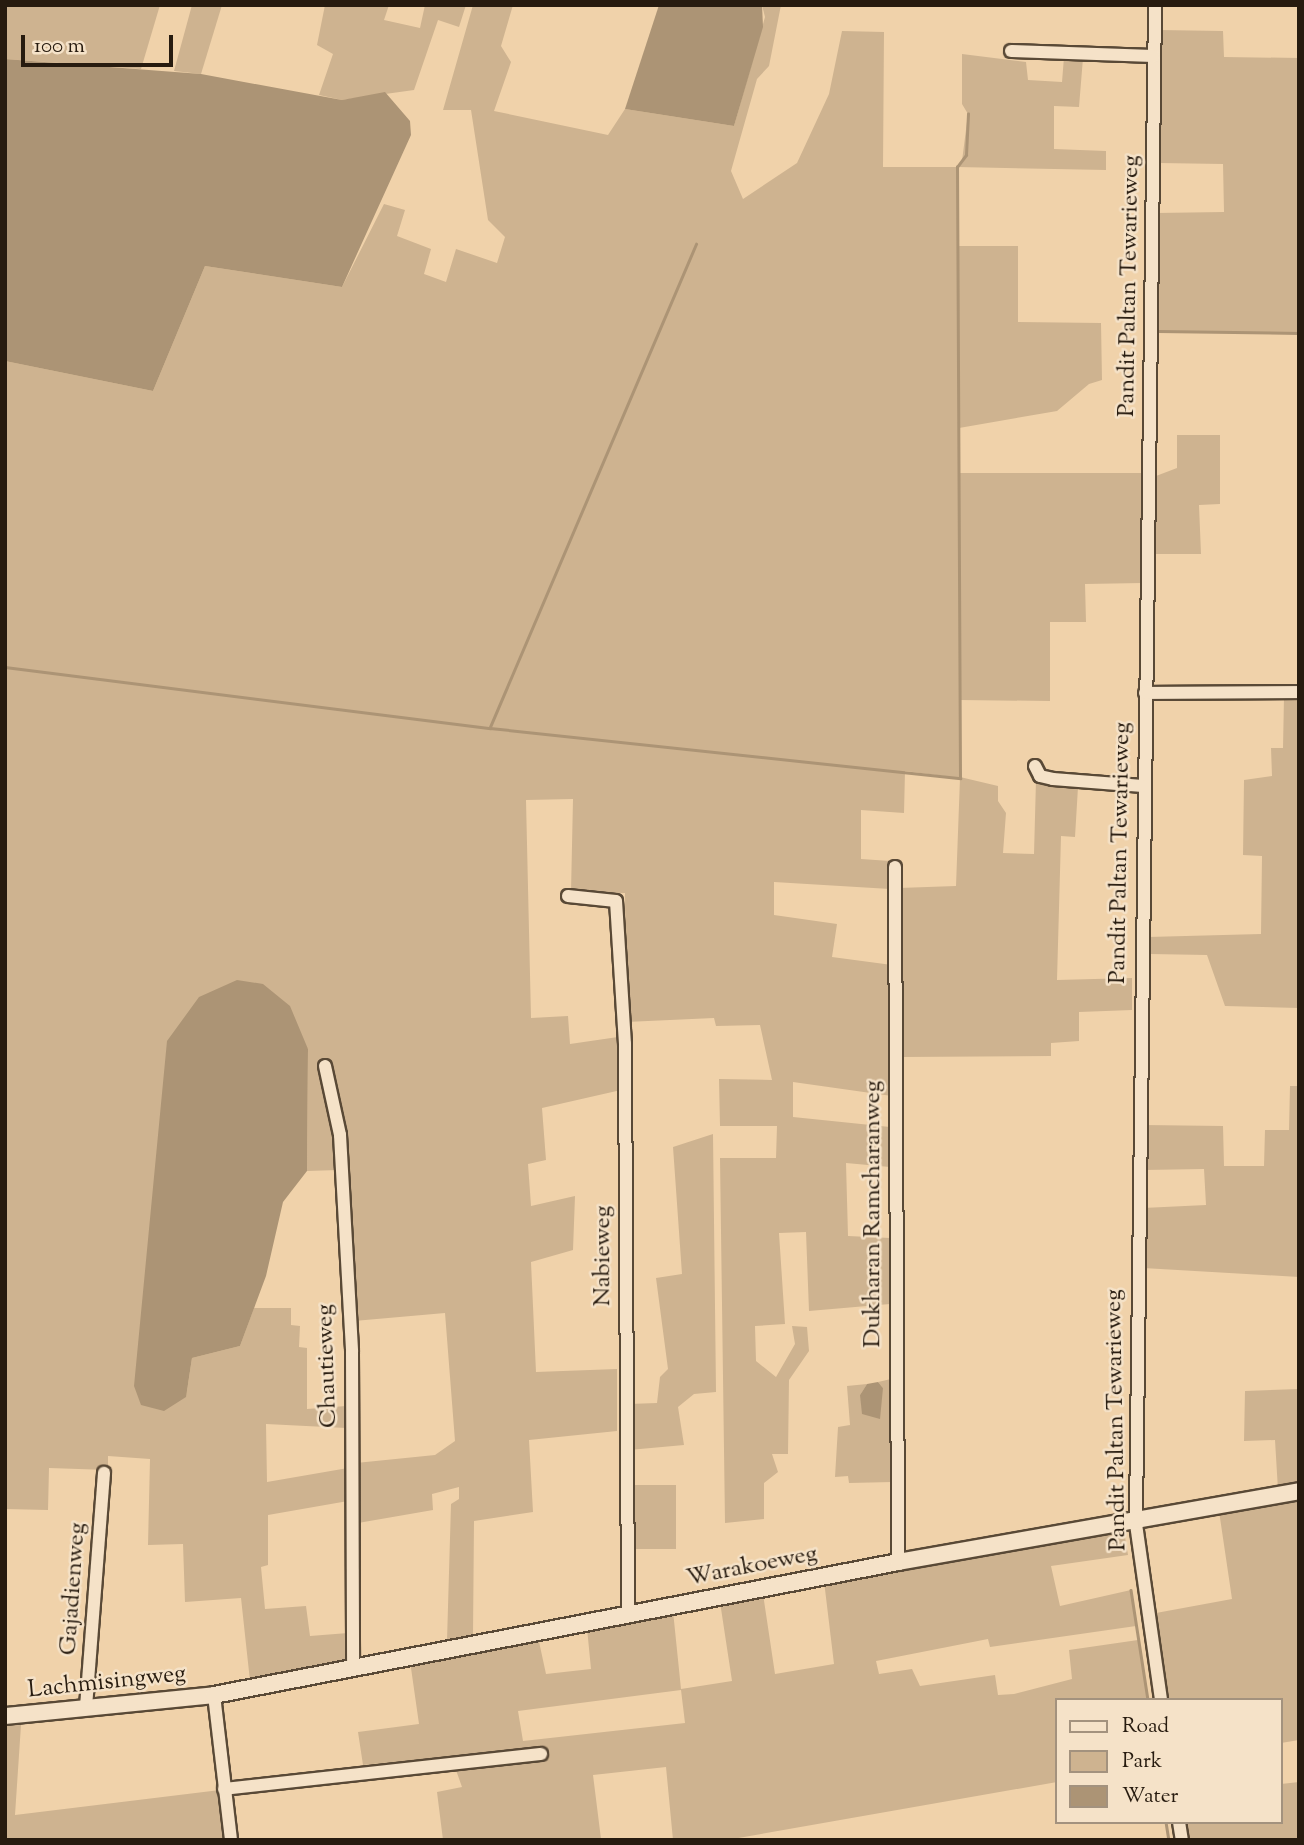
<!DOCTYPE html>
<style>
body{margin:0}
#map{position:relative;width:1304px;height:1845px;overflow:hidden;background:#f0d2aa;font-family:"Sorts Mill Goudy",serif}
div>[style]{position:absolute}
.green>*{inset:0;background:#ceb390;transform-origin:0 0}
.water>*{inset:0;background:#ac9475}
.stream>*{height:2.5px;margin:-1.25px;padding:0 1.25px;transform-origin:1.25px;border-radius:1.25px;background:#ac9475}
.roads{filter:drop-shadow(2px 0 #594936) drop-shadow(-2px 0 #594936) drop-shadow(0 2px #594936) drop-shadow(0 -2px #594936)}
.minor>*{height:12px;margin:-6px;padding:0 6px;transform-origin:6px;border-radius:6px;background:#f5e2c8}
.tertiary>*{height:16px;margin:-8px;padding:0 8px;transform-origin:8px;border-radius:8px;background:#f5e2c8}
span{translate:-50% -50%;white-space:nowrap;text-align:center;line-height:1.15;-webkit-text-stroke:5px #f5e2c8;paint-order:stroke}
.street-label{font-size:24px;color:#271b0f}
.frame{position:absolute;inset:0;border:7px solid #271b0f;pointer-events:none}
.legend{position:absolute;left:1055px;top:1698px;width:228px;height:126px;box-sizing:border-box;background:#f5e2c8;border:2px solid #a3927e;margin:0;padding:9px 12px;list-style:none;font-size:21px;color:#271b0f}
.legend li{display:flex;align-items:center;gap:14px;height:35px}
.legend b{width:35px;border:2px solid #a3927e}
.scale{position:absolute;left:21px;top:35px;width:152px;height:32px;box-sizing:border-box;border:4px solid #271b0f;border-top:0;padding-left:9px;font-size:21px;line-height:24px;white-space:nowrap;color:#271b0f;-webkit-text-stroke:5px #f5e2c8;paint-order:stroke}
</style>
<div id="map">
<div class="green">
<div style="clip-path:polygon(5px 5px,160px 5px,141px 69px,5px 59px)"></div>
<div style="clip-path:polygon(192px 5px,222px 5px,201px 74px,174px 71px)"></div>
<div style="clip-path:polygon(325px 5px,389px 5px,384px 20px,420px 28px,425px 5px,466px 5px,459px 27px,438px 20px,414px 90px,342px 100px,319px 95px,333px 54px,317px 45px)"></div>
<div style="clip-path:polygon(473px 5px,513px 5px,501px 46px,511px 62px,494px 111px,608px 135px,625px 109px,734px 126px,765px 17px,762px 5px,781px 5px,769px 66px,757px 79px,731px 171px,743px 199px,797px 163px,829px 94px,842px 31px,884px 32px,883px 167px,956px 167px,962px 161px,968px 114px,962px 104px,962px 54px,1026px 62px,1028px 80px,1062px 82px,1064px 57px,1083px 58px,1079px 107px,1054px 106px,1054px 149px,1106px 151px,1106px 170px,957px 167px,958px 246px,1018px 246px,1018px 322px,1101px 323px,1102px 380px,1089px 384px,1057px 411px,959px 428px,959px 473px,1144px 473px,1142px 583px,1085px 584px,1086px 622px,1050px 622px,1050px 701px,960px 700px,960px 777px,998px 786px,998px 801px,1006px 813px,1003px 853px,1034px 854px,1036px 780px,1078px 787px,1075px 837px,1061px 836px,1057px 980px,1132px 978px,1132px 1010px,1079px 1012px,1079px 1041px,1051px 1043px,1051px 1056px,902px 1057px,899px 888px,956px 886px,960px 778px,905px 771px,904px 813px,861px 810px,861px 859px,890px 861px,890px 889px,774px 882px,774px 915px,837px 924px,832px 957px,892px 965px,892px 1096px,793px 1082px,793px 1117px,890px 1127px,890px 1167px,846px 1163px,848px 1236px,890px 1238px,890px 1304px,809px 1311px,806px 1232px,779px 1233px,785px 1324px,755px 1326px,756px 1361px,776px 1377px,795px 1344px,792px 1326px,807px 1327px,809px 1351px,789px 1380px,788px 1454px,772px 1454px,778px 1472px,764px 1483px,764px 1519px,725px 1523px,720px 1158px,776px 1158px,777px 1126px,720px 1126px,719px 1079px,772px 1080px,760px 1025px,716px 1026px,714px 1018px,626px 1022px,625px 893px,571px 892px,573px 799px,526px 800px,531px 1018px,568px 1016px,570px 1044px,618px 1037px,621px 1090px,542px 1108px,546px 1160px,528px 1164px,531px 1206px,575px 1196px,573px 1250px,531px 1262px,536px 1372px,617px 1369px,617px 1431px,529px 1440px,533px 1512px,474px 1521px,473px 1636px,447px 1641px,451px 1504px,459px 1499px,459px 1487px,432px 1494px,433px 1510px,358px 1523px,356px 1463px,435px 1455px,455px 1441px,445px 1313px,354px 1321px,338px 1137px,338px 1170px,307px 1171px,308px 1049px,237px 980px,186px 1397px,192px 1358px,240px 1346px,254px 1308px,291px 1308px,291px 1325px,300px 1326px,299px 1347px,307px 1348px,307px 1409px,346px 1406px,346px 1428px,266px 1424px,267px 1482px,348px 1468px,348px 1501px,268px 1515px,268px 1565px,261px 1567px,265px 1609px,306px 1606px,310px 1636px,348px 1633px,349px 1663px,250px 1681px,241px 1598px,185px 1602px,183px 1544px,148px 1545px,150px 1459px,108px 1456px,108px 1470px,49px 1468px,48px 1510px,5px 1509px,5px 361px,153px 391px,205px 266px,342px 287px,384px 204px,405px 210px,397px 236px,431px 249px,424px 274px,446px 282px,456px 249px,497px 263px,505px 237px,488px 220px,471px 110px,443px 110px)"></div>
<div style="clip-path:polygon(1159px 30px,1223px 31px,1224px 57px,1299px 58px,1299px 333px,1158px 331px,1156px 213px,1224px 212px,1223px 164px,1159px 163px)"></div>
<div style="clip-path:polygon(1177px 435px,1220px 435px,1220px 504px,1199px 505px,1201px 554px,1156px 554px,1156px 476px,1177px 468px)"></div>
<div style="clip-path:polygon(1284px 697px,1299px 697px,1299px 1008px,1225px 1006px,1207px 955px,1150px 954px,1148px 937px,1261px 934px,1262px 856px,1243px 855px,1244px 780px,1272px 776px,1271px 748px,1283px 748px)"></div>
<div style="clip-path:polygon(1290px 1086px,1299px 1086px,1299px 1277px,1143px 1268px,1143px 1208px,1206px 1205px,1204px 1169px,1144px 1170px,1144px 1125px,1223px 1126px,1224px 1166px,1264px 1166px,1265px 1130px,1289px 1130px)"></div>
<div style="clip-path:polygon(713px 1134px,716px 1392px,694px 1394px,678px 1407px,684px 1445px,629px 1450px,629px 1404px,657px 1403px,660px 1377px,668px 1369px,656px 1278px,682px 1274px,673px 1147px)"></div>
<div style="clip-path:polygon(891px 1379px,892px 1482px,849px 1483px,848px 1476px,835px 1477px,838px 1427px,850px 1425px,847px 1386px,867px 1384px,860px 1395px,883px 1388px,878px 1382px)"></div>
<div style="clip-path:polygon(1299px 1389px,1299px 1485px,1278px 1490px,1275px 1440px,1244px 1441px,1245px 1391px)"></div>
<div style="left:629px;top:1485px;width:47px;height:64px"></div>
<div style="clip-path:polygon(1299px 1495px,1299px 1740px,1281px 1743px,1281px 1700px,1169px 1700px,1156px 1613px,1232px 1599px,1219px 1511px)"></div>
<div style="clip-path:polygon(evenodd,1116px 1527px,1124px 1531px,1128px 1555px,1051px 1566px,1060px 1606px,1131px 1590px,1136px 1626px,990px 1647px,988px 1639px,876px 1661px,879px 1674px,912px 1669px,920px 1686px,995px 1675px,998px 1695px,1014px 1694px,1072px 1679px,1069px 1650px,1138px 1640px,1148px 1700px,1057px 1700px,1057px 1782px,727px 1840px,673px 1840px,666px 1767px,593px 1775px,601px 1839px,443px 1840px,437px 1792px,462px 1787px,451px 1756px,363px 1765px,358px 1732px,419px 1724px,410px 1661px,538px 1637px,546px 1674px,591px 1669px,587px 1628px,673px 1611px,681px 1689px,732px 1681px,720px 1602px,763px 1594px,775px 1674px,834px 1664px,824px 1581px,1116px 1527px,681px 1690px,685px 1723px,523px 1741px,518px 1711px,681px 1690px)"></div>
<div style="clip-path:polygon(21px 1725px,15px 1815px,220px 1790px,226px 1840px,5px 1840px,5px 1726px)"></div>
<div style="clip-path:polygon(1299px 1782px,1299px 1840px,1189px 1840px,1186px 1822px,1281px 1822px,1281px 1784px)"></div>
</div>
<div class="water">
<div style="clip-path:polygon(659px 5px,762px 5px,763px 27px,734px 126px,625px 109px)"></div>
<div style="clip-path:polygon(5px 59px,201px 74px,342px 100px,385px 92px,410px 121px,411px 135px,342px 287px,205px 266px,153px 391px,5px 361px)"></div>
<div style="clip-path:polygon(237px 980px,263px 984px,290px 1006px,308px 1049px,307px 1171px,283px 1202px,266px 1276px,240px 1346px,192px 1358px,186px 1397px,164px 1411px,141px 1405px,134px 1386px,167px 1041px,199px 997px)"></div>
<div style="clip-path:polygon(878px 1382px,883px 1388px,880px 1419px,862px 1414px,860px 1395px,867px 1384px)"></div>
</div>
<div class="stream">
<div style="left:1158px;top:331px;width:141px;rotate:0.8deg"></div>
<div style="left:5px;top:667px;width:489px;rotate:7.2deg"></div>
<div style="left:490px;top:728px;width:473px;rotate:6.1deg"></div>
<div style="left:960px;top:778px;width:611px;rotate:-90.28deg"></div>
<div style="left:957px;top:167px;width:15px;rotate:-53deg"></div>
<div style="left:966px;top:155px;width:41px;rotate:-87.2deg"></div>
<div style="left:490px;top:727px;width:525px;rotate:-66.9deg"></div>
<div style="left:1131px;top:1590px;width:111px;rotate:81.2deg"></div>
<div style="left:1166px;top:1822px;width:18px;rotate:81deg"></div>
</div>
<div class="roads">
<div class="minor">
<div style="left:1155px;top:5px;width:1519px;rotate:90.72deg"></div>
<div style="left:1136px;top:1524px;width:178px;rotate:81.9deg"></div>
<div style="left:1011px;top:51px;width:143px;rotate:2deg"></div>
<div style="left:1145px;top:693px;width:154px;rotate:-0.4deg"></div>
<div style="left:1035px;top:766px;width:11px;rotate:63deg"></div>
<div style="left:1040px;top:776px;width:13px;rotate:13deg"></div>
<div style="left:1053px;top:779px;width:90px;rotate:4.4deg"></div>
<div style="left:895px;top:867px;width:695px;rotate:89.75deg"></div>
<div style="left:568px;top:896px;width:48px;rotate:5.9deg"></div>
<div style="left:616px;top:901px;width:143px;rotate:86.4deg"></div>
<div style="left:625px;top:1044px;width:569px;rotate:89.7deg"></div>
<div style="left:325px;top:1066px;width:71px;rotate:77.7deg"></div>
<div style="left:340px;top:1135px;width:217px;rotate:86.8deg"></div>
<div style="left:352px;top:1352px;width:315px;rotate:89.8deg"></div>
<div style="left:214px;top:1695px;width:146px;rotate:83.3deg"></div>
<div style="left:86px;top:1707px;width:235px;rotate:-85.6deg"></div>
<div style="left:224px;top:1789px;width:319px;rotate:-6.3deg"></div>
<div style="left:1179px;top:1822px;width:18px;rotate:81deg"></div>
</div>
<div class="tertiary">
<div style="left:5px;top:1716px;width:210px;rotate:-5.7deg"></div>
<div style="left:214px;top:1695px;width:697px;rotate:-11deg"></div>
<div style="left:898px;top:1562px;width:407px;rotate:-10deg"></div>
</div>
</div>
<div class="street-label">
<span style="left:1130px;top:286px;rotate:-89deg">Pandit Paltan Tewarieweg</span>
<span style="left:1121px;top:853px;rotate:-89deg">Pandit Paltan Tewarieweg</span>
<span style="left:874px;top:1214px;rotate:-90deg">Dukharan Ramcharanweg</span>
<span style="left:604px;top:1256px;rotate:-90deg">Nabieweg</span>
<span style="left:328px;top:1366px;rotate:-92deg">Chautieweg</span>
<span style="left:1117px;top:1420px;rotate:-91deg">Pandit Paltan Tewarieweg</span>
<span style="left:752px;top:1567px;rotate:-11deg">Warakoeweg</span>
<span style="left:74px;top:1589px;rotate:-86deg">Gajadienweg</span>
<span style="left:107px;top:1683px;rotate:-6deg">Lachmisingweg</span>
</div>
<div class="frame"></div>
<ul class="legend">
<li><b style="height:9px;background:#f5e2c8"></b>Road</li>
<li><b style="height:19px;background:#ceb390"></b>Park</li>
<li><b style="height:19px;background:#ac9475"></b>Water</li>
</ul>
<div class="scale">100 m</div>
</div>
